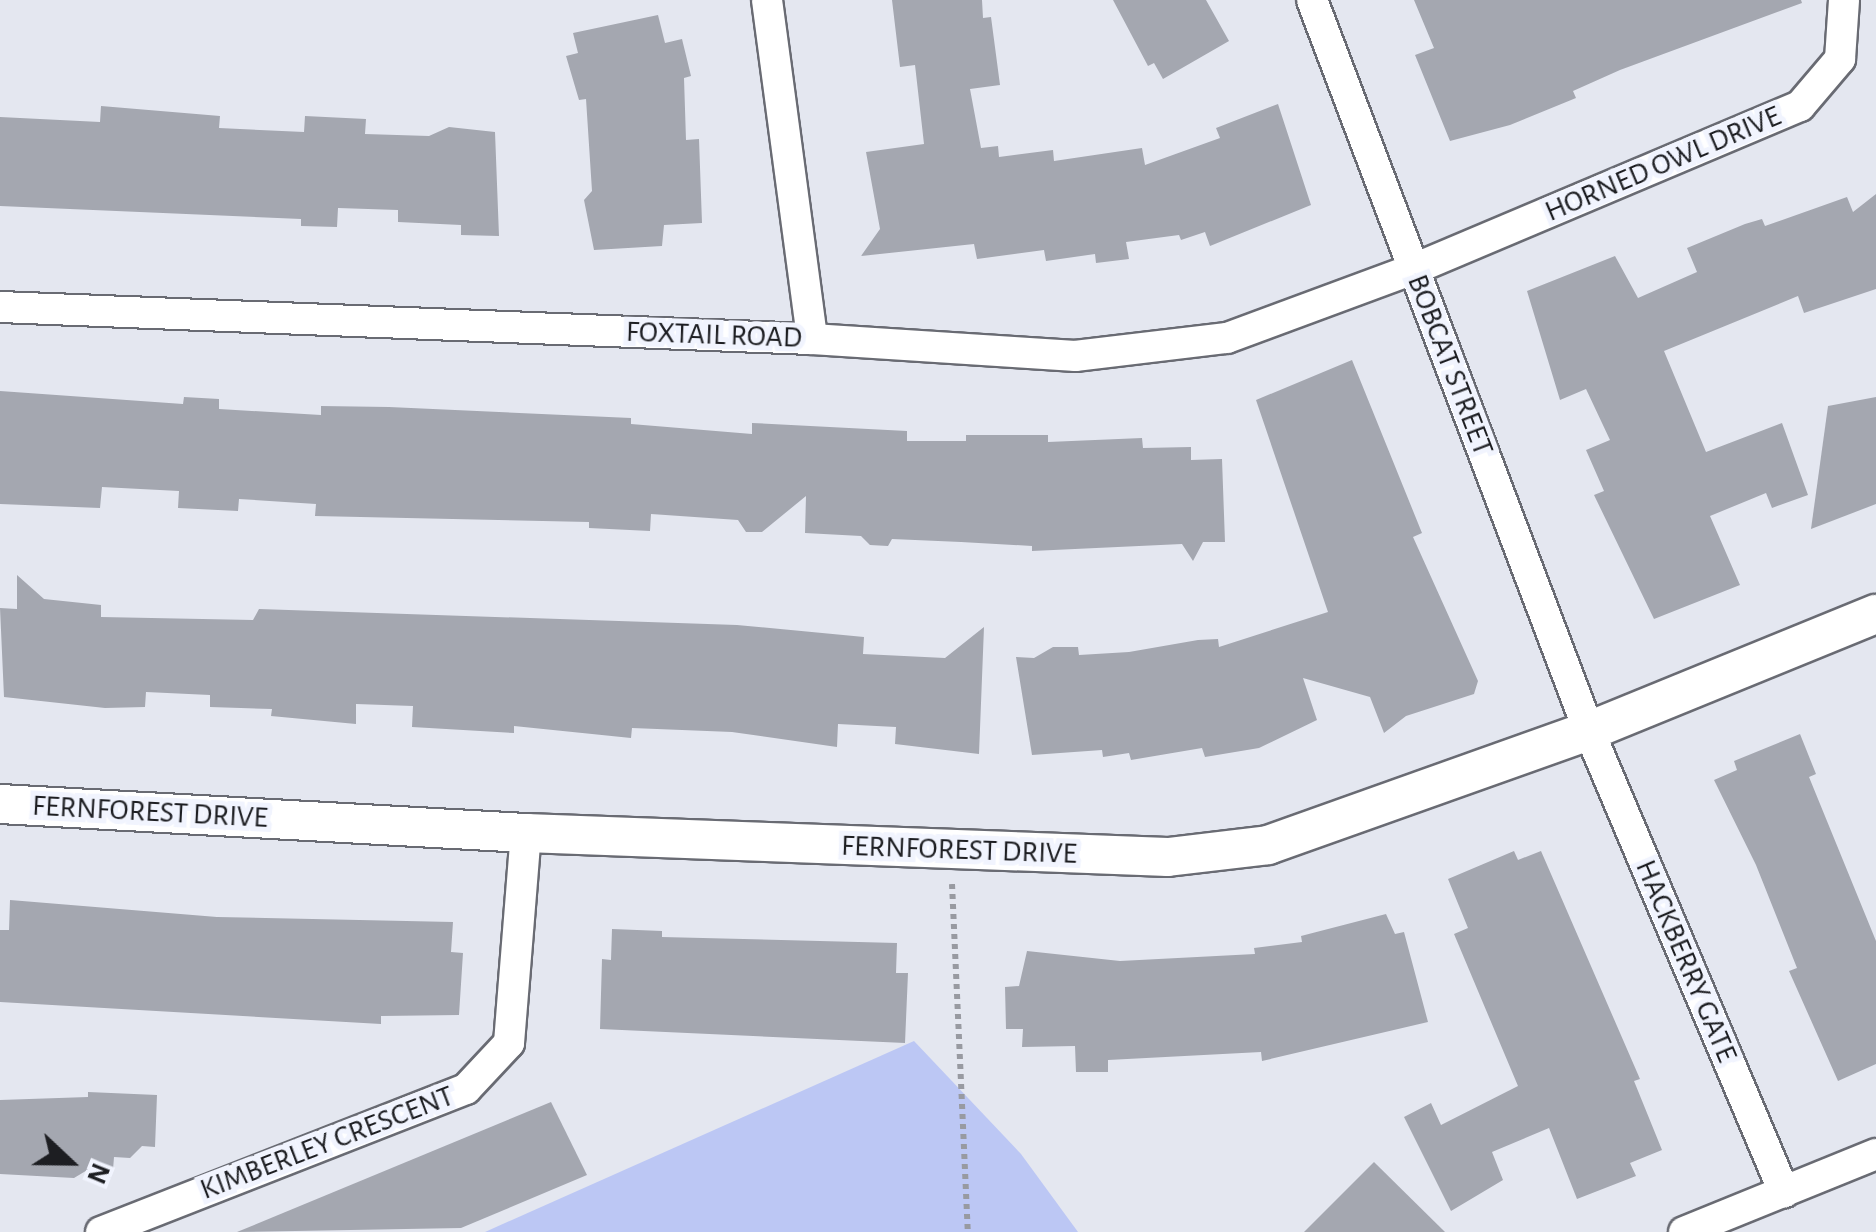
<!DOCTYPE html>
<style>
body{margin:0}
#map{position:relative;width:1876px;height:1232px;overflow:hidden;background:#e4e7f0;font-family:"Alegreya Sans",sans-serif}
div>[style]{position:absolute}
.green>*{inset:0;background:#bcc7f4}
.building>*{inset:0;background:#a4a7b0}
.path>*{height:6px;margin-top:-3px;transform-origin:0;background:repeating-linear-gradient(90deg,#989aa1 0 5px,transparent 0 10px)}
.roads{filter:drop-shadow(2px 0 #696b73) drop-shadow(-2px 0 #696b73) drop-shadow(0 2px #696b73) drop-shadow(0 -2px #696b73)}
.minor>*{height:30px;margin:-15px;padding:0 15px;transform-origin:15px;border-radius:15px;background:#fff}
.tertiary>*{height:38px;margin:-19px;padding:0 19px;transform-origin:19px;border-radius:19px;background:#fff}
span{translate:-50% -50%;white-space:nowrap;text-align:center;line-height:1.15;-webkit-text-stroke:10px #f1f4fe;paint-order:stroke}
.street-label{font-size:30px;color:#1d1e22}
.north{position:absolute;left:20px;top:1112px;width:100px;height:100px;-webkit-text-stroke:8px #f1f4fe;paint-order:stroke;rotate:112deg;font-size:28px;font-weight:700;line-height:40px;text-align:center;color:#1d1e22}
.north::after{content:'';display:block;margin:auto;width:35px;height:45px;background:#1d1e22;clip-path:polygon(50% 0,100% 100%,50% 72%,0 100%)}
</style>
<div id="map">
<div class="green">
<div style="clip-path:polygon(914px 1041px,1021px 1154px,1078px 1232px,485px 1232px)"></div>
</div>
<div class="building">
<div style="clip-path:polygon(892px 0,982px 0,983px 18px,991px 17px,1000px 85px,970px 89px,981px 148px,998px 146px,999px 157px,1053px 150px,1054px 161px,1142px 148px,1145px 165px,1220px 138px,1216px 128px,1278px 104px,1311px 205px,1210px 246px,1205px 232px,1181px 240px,1179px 235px,1126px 242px,1129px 259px,1096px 263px,1095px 254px,1046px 261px,1044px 250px,977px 259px,974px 244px,861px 256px,880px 229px,866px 152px,924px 144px,915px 65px,900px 67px)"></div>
<div style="clip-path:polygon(1113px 0,1206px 0,1229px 41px,1163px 79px,1154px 63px,1148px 66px)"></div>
<div style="clip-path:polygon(1414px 0,1801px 0,1802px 3px,1620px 70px,1573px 91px,1576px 98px,1510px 125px,1450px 141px,1415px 55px,1434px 48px)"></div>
<div style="clip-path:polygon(658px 15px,665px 43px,682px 39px,691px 76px,684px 78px,686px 140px,699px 139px,702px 223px,664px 225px,662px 246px,594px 250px,584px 200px,592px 191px,586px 99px,579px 100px,566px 56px,578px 53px,573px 33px)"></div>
<div style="clip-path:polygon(101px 106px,220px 116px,219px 128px,304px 132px,305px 116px,366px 119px,365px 134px,429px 136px,449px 127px,495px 132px,499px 236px,461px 235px,461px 225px,398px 222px,398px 210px,338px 208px,337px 227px,301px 226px,301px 219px,0 206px,0 117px,100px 122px)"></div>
<div style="clip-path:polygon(1876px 194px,1876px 289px,1804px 313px,1798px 296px,1664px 351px,1706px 452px,1782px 423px,1808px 495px,1772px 508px,1766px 493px,1710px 516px,1740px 585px,1654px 619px,1594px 495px,1604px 491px,1586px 450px,1610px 440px,1586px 389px,1560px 400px,1527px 291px,1615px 256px,1638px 298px,1697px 272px,1687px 248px,1745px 224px,1762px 219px,1765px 226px,1847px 197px,1853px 212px)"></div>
<div style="clip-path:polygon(1352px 360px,1422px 533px,1413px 537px,1478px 681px,1474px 694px,1406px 716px,1384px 733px,1370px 697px,1303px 678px,1317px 720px,1259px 748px,1205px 757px,1202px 748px,1131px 760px,1129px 753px,1103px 757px,1102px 750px,1032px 755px,1016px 657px,1034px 658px,1053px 647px,1078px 647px,1079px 655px,1129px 652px,1198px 640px,1218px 639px,1219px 647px,1328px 612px,1256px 400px)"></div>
<div style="clip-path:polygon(0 391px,183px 404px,184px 397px,219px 399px,219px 409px,321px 415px,321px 406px,389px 407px,631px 418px,631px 424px,752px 434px,752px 423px,907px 431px,907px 441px,966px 441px,966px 435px,1048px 435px,1048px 442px,1142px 438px,1143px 448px,1191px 447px,1191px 460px,1222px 459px,1225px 542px,1203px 542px,1193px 561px,1182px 544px,1032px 551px,1032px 546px,961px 542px,892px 539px,888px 546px,870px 545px,861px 536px,805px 533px,806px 496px,762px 532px,746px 532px,738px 520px,651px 514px,650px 531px,589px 528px,589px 522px,315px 516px,316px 504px,239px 499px,238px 511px,178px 508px,179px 491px,102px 487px,100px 508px,0 504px)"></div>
<div style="clip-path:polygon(1876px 397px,1876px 504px,1811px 529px,1828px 406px)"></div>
<div style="clip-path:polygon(17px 575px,44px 599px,101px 605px,101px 617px,253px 620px,259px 609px,737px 625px,864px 637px,863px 654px,945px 658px,984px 627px,979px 754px,895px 744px,896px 727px,838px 724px,837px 747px,732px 732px,632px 728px,631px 738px,514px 726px,514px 733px,412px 727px,413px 706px,356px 704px,356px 724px,271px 716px,272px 709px,210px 707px,210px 695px,146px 692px,145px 707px,105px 708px,4px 697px,0 608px,17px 609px)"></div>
<div style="clip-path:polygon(1800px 734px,1816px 774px,1809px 777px,1876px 941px,1876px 1064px,1838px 1081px,1789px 971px,1797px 968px,1756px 865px,1714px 780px,1737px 770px,1734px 761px)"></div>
<div style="clip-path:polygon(1514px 851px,1518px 860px,1541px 851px,1640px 1079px,1634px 1081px,1662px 1150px,1630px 1163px,1636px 1176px,1577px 1199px,1549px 1128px,1492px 1152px,1503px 1180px,1451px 1211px,1404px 1117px,1431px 1103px,1441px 1125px,1518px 1086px,1454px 934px,1468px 928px,1448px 879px)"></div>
<div style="clip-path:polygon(10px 900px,217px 917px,453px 922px,451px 952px,463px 953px,459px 1015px,381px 1016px,381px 1024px,0 1002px,0 930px,9px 930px)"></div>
<div style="clip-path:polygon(1386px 914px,1395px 934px,1404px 932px,1428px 1022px,1262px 1061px,1261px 1052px,1108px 1060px,1108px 1072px,1076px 1072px,1075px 1046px,1022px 1047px,1023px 1029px,1006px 1029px,1005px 987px,1019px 986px,1027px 951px,1120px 961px,1255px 954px,1254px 948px,1302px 942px,1301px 936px)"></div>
<div style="clip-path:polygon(612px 929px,662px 931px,662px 937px,897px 943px,896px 973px,908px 973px,905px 1043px,600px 1029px,602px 959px,611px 960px)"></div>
<div style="clip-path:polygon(88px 1092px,157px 1095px,155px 1147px,142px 1146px,130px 1158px,114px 1157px,113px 1170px,89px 1169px,74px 1178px,0 1174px,0 1100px,88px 1097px)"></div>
<div style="clip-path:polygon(551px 1102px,587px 1175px,461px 1228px,237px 1232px)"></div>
<div style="clip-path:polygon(1374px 1162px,1445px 1232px,1304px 1232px)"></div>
</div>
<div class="path">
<div style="left:952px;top:884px;width:348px;rotate:87.4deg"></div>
</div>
<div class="roads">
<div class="minor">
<div style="left:767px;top:0;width:342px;rotate:82.4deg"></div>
<div style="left:1312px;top:0;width:782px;rotate:69.25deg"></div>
<div style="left:1589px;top:731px;width:501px;rotate:67.07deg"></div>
<div style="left:0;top:307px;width:813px;rotate:2.26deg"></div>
<div style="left:812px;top:339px;width:264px;rotate:3.7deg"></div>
<div style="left:1075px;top:356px;width:153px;rotate:-6.8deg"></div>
<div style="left:1227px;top:338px;width:199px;rotate:-20.3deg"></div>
<div style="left:1414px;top:269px;width:419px;rotate:-22.9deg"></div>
<div style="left:1800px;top:106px;width:62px;rotate:-49.6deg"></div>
<div style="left:1840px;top:59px;width:59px;rotate:-86.1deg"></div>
<div style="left:101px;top:1232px;width:392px;rotate:-21.4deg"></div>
<div style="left:466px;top:1089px;width:63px;rotate:-46.9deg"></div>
<div style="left:509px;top:1043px;width:211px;rotate:-85.4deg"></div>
<div style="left:1684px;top:1232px;width:207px;rotate:-22.1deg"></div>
</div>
<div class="tertiary">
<div style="left:0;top:804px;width:527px;rotate:3.16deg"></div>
<div style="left:526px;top:833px;width:642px;rotate:2.14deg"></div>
<div style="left:1168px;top:857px;width:101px;rotate:-6.8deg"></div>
<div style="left:1268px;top:845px;width:341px;rotate:-19.6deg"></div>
<div style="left:1589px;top:731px;width:310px;rotate:-22.2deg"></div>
</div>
</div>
<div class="street-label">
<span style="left:1663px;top:164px;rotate:-23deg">HORNED OWL DRIVE</span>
<span style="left:714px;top:335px;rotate:2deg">FOXTAIL ROAD</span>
<span style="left:1450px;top:365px;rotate:69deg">BOBCAT STREET</span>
<span style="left:150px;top:812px;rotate:3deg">FERNFOREST DRIVE</span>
<span style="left:959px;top:850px;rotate:2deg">FERNFOREST DRIVE</span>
<span style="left:1686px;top:961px;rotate:67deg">HACKBERRY GATE</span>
<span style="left:327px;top:1143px;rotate:-21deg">KIMBERLEY CRESCENT</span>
</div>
<div class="north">N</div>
</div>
